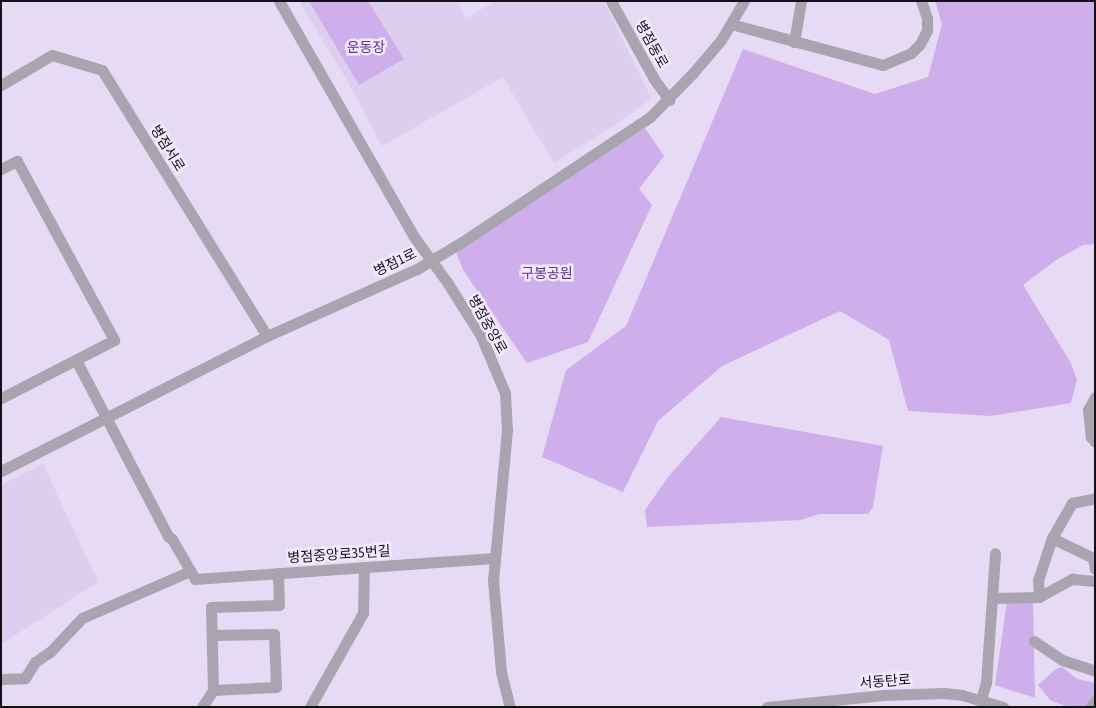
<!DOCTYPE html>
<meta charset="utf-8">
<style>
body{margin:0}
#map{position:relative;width:1096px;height:708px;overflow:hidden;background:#e7daf4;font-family:"Asap Condensed","Noto Sans KR",sans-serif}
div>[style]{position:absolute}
.built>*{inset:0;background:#ddcdee}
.green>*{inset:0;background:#ceafec}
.minor>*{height:11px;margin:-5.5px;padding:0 5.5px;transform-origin:5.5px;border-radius:5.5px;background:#a9a4af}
span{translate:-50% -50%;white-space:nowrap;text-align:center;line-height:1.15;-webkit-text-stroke:5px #f3e9fd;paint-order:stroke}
.street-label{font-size:14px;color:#141018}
.park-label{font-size:14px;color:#643389}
.frame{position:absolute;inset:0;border:2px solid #141018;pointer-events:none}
</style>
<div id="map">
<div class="built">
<div style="clip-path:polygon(299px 1px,457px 1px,467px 18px,495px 1px,604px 1px,651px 98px,628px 116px,554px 163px,503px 77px,382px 146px,352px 89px)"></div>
<div style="clip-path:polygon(43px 464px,98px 582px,1px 644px,1px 485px)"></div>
</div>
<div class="green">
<div style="clip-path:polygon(309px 1px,368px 1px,404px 59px,359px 85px)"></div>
<div style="clip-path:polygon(935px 1px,1095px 1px,1095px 244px,1083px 245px,1056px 260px,1023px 285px,1071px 363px,1077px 380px,1071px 403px,991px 416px,908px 411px,889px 340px,840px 311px,722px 366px,658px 421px,623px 492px,542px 457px,566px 370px,626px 326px,743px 49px,875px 94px,928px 77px,942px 24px)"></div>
<div style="clip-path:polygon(645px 128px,664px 156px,639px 189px,652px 205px,588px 342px,527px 363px,463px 270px,456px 252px)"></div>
<div style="clip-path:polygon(721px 417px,883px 446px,873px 507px,868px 514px,819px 514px,801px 520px,647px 527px,645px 510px,668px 477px)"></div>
<div style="clip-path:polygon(1007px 601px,1033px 601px,1035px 698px,995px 685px)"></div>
<div style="clip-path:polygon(1062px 667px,1077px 679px,1095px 683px,1095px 707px,1065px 706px,1050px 700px,1038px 685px,1056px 669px)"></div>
</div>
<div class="minor">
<div style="left:279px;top:1px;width:273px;rotate:60.2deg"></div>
<div style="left:415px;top:238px;width:54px;rotate:54deg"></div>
<div style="left:447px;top:282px;width:64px;rotate:57.8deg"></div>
<div style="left:481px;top:336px;width:62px;rotate:67.2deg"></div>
<div style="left:505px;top:393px;width:37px;rotate:87deg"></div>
<div style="left:507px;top:430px;width:151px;rotate:95.3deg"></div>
<div style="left:493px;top:580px;width:92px;rotate:85deg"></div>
<div style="left:501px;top:672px;width:36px;rotate:76deg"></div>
<div style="left:611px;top:1px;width:89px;rotate:61.1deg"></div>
<div style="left:654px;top:79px;width:26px;rotate:54deg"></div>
<div style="left:731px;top:24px;width:157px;rotate:15.1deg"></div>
<div style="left:883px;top:65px;width:30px;rotate:-23deg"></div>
<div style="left:911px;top:53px;width:13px;rotate:-45deg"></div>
<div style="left:920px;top:44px;width:16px;rotate:-63deg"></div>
<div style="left:927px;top:30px;width:12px;rotate:-90deg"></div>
<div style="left:927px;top:18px;width:18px;rotate:-109deg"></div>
<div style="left:794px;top:42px;width:42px;rotate:-80.3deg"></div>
<div style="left:1px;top:85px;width:59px;rotate:-30.5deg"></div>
<div style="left:52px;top:55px;width:52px;rotate:16.7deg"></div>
<div style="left:102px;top:70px;width:313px;rotate:58.2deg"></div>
<div style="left:1px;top:169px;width:18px;rotate:-27deg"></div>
<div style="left:17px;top:161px;width:204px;rotate:61.5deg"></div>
<div style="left:114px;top:340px;width:127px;rotate:152.8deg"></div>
<div style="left:76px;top:360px;width:199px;rotate:62.4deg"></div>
<div style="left:168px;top:536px;width:5px;rotate:37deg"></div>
<div style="left:172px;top:539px;width:46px;rotate:60.1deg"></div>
<div style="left:195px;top:579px;width:300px;rotate:-4deg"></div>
<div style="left:1095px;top:397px;width:15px;rotate:118deg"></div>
<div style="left:1088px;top:410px;width:27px;rotate:84deg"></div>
<div style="left:1091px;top:437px;width:6px;rotate:51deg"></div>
<div style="left:1px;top:471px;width:298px;rotate:-26.9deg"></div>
<div style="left:267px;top:336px;width:164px;rotate:-24.1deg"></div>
<div style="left:417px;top:269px;width:52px;rotate:-31deg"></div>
<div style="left:462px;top:242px;width:226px;rotate:-33.6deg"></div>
<div style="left:650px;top:117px;width:62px;rotate:-45.7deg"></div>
<div style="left:693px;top:73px;width:43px;rotate:-49.7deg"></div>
<div style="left:721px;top:40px;width:45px;rotate:-59.5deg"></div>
<div style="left:1052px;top:538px;width:46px;rotate:26deg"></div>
<div style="left:1093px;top:558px;width:11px;rotate:80deg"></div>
<div style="left:1039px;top:597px;width:17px;rotate:-93deg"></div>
<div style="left:1038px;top:580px;width:44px;rotate:-71.6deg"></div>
<div style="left:1052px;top:538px;width:40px;rotate:-60.3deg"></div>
<div style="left:1072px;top:503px;width:24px;rotate:-12deg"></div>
<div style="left:992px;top:598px;width:47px;rotate:-1.2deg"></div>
<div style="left:1039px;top:597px;width:38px;rotate:-29deg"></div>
<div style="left:1072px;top:579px;width:23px;rotate:5deg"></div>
<div style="left:212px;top:635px;width:62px;rotate:-0.9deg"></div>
<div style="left:274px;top:634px;width:53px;rotate:87.8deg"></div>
<div style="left:276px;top:687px;width:63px;rotate:177.3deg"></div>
<div style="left:1034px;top:641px;width:34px;rotate:34deg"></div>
<div style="left:1062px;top:660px;width:35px;rotate:18deg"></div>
<div style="left:1px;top:679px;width:24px;rotate:-2deg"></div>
<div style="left:25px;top:678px;width:19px;rotate:-58deg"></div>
<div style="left:35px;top:662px;width:18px;rotate:-34deg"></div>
<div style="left:50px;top:652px;width:47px;rotate:-46.7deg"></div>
<div style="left:82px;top:618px;width:118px;rotate:-23.5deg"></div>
<div style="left:981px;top:699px;width:17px;rotate:-73deg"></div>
<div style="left:986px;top:683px;width:130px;rotate:-86deg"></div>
<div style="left:202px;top:707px;width:20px;rotate:-57deg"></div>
<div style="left:213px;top:690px;width:83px;rotate:-91.4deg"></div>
<div style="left:211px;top:607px;width:68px;rotate:-1.7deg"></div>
<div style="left:279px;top:605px;width:32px;rotate:-92deg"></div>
<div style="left:310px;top:707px;width:108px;rotate:-60.6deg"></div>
<div style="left:363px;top:613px;width:46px;rotate:-88.8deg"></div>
<div style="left:767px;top:707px;width:117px;rotate:-5.9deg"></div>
<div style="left:883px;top:695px;width:61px;rotate:-1.9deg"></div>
<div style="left:944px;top:693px;width:18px;rotate:6deg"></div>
<div style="left:962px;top:695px;width:43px;rotate:16.3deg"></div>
<div style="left:1091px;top:707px;width:7px;rotate:-56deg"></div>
</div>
<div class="street-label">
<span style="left:652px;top:44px;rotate:61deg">병점동로</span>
<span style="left:168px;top:148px;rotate:58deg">병점서로</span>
<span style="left:395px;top:262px;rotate:-26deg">병점1로</span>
<span style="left:488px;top:324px;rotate:61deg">병점중앙로</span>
<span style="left:339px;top:554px;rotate:-4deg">병점중앙로35번길</span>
<span style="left:885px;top:681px;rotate:-4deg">서동탄로</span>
</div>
<div class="park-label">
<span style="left:366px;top:47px">운동장</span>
<span style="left:547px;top:273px">구봉공원</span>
</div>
<div class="frame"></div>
</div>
